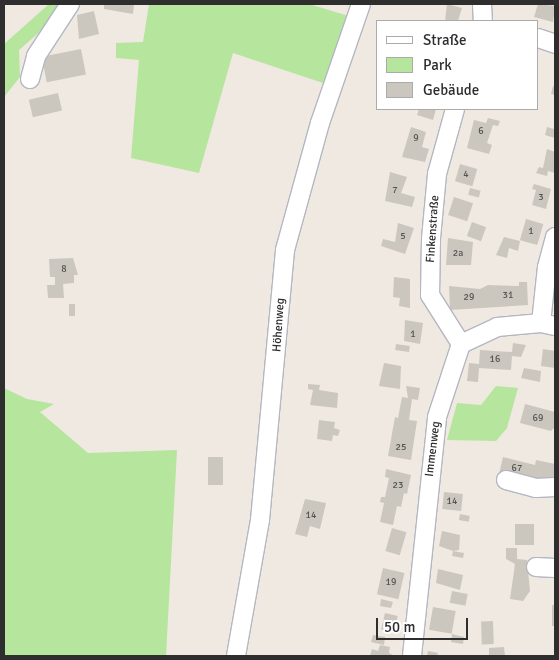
<!DOCTYPE html>
<meta charset="utf-8">
<style>
body{margin:0}
#map{position:relative;width:559px;height:660px;overflow:hidden;background:#efe9e1;font-family:Signika,sans-serif}
div>[style]{position:absolute}
.green>*{inset:0;background:#b6e59e}
.building>*{inset:0;background:#cbc7bf;transform-origin:0 0}
.roads{filter:drop-shadow(1px 0 #b4b7c1) drop-shadow(-1px 0 #b4b7c1) drop-shadow(0 1px #b4b7c1) drop-shadow(0 -1px #b4b7c1)}
.minor>*{height:18px;margin:-9px;padding:0 9px;transform-origin:9px;border-radius:9px;background:#fff}
span{translate:-50% -50%;white-space:nowrap;text-align:center;line-height:1.15;-webkit-text-stroke:4px #fff;paint-order:stroke}
.number-label{font-size:10px;color:#555452}
.number-label span{-webkit-text-stroke-width:0}
.street-label{font-size:12px;color:#2e2e2e}
.frame{position:absolute;inset:0;border:5px solid #2e2e2e;pointer-events:none}
.legend{position:absolute;left:376px;top:20px;width:162px;height:90px;box-sizing:border-box;background:#fff;border:1px solid #ababab;margin:0;padding:6px 9px;list-style:none;font-size:15px;color:#2e2e2e}
.legend li{display:flex;align-items:center;gap:10px;height:25px}
.legend b{width:25px;border:1px solid #ababab}
.scale{position:absolute;left:376px;top:618px;width:92px;height:22px;box-sizing:border-box;border:2px solid #2e2e2e;border-top:0;padding-left:6px;font-size:15px;line-height:18px;white-space:nowrap;color:#2e2e2e;-webkit-text-stroke:4px #fff;paint-order:stroke}
</style>
<div id="map">
<div class="green">
<div style="clip-path:polygon(49px 4px,63px 4px,50px 23px,19px 50px,20px 77px,4px 97px,4px 44px)"></div>
<div style="clip-path:polygon(149px 4px,309px 4px,352px 17px,329px 85px,233px 53px,199px 173px,131px 158px,139px 60px,116px 58px,116px 43px,143px 42px)"></div>
<div style="clip-path:polygon(496px 386px,518px 388px,507px 428px,496px 441px,447px 440px,457px 403px,481px 405px)"></div>
<div style="clip-path:polygon(4px 388px,27px 399px,54px 404px,40px 412px,88px 453px,177px 450px,166px 656px,4px 656px)"></div>
</div>
<div class="building">
<div style="clip-path:polygon(104px 4px,134px 4px,133px 14px,104px 9px)"></div>
<div style="clip-path:polygon(447px 4px,462px 8px,458px 21px,445px 21px)"></div>
<div style="clip-path:polygon(538px 4px,555px 6px,553px 22px,534px 17px)"></div>
<div style="clip-path:polygon(94px 11px,99px 34px,79px 39px,77px 15px)"></div>
<div style="left:81px;top:49px;width:26px;height:40px;rotate:79deg"></div>
<div style="clip-path:polygon(553px 86px,555px 87px,555px 95px,551px 94px)"></div>
<div style="left:58px;top:93px;width:18px;height:30px;rotate:77deg"></div>
<div style="clip-path:polygon(419px 109px,436px 109px,433px 120px,417px 115px)"></div>
<div style="clip-path:polygon(488px 118px,500px 121px,498px 126px,493px 125px,487px 143px,492px 145px,489px 154px,467px 148px,474px 120px,486px 123px)"></div>
<div style="clip-path:polygon(555px 125px,555px 138px,545px 135px,547px 127px,554px 129px)"></div>
<div style="clip-path:polygon(411px 127px,426px 132px,422px 147px,429px 149px,425px 162px,402px 157px)"></div>
<div style="clip-path:polygon(547px 149px,555px 152px,555px 173px,548px 171px,547px 176px,536px 173px,539px 167px,543px 168px)"></div>
<div style="left:460px;top:164px;width:18px;height:18px;rotate:16deg"></div>
<div style="clip-path:polygon(390px 172px,407px 177px,401px 193px,415px 197px,412px 207px,385px 201px)"></div>
<div style="clip-path:polygon(534px 184px,551px 189px,546px 209px,532px 205px,536px 190px,532px 189px)"></div>
<div style="left:470px;top:188px;width:11px;height:7px;rotate:15deg"></div>
<div style="left:454px;top:197px;width:20px;height:19px;rotate:18deg"></div>
<div style="left:526px;top:219px;width:18px;height:22px;rotate:16deg"></div>
<div style="left:472px;top:222px;width:15px;height:15px;rotate:20deg"></div>
<div style="clip-path:polygon(398px 223px,414px 228px,405px 254px,381px 246px,383px 239px,395px 242px)"></div>
<div style="clip-path:polygon(504px 237px,520px 241px,518px 251px,509px 248px,507px 258px,496px 255px)"></div>
<div style="clip-path:polygon(448px 238px,473px 242px,471px 265px,446px 265px)"></div>
<div style="clip-path:polygon(73px 258px,78px 275px,74px 275px,74px 283px,63px 284px,64px 298px,48px 298px,47px 285px,55px 285px,55px 277px,50px 277px,49px 259px)"></div>
<div style="clip-path:polygon(394px 277px,410px 279px,410px 308px,399px 306px,400px 298px,393px 297px)"></div>
<div style="clip-path:polygon(519px 282px,527px 282px,528px 305px,450px 310px,449px 286px,480px 289px,488px 285px,519px 286px)"></div>
<div style="left:69px;top:304px;width:6px;height:12px"></div>
<div style="clip-path:polygon(405px 320px,423px 323px,420px 344px,404px 341px)"></div>
<div style="clip-path:polygon(513px 343px,526px 345px,521px 357px,512px 356px,511px 370px,479px 368px,478px 382px,467px 381px,469px 363px,479px 364px,480px 350px,512px 352px)"></div>
<div style="left:396px;top:344px;width:14px;height:6px;rotate:8deg"></div>
<div style="clip-path:polygon(543px 349px,555px 351px,555px 368px,541px 366px)"></div>
<div style="clip-path:polygon(384px 363px,401px 366px,400px 389px,379px 386px)"></div>
<div style="clip-path:polygon(524px 368px,541px 371px,540px 382px,521px 378px)"></div>
<div style="clip-path:polygon(308px 384px,320px 385px,319px 390px,338px 393px,337px 408px,310px 405px,313px 390px,308px 389px)"></div>
<div style="clip-path:polygon(406px 386px,420px 388px,418px 400px,412px 399px,409px 420px,417px 421px,411px 460px,388px 456px,395px 417px,398px 418px,402px 397px,408px 398px)"></div>
<div style="clip-path:polygon(525px 404px,555px 412px,555px 427px,551px 431px,520px 423px)"></div>
<div style="clip-path:polygon(319px 420px,335px 422px,334px 428px,340px 430px,338px 436px,333px 435px,332px 441px,317px 439px)"></div>
<div style="left:208px;top:457px;width:15px;height:28px"></div>
<div style="clip-path:polygon(503px 457px,535px 465px,536px 460px,555px 464px,555px 483px,532px 477px,530px 482px,499px 474px)"></div>
<div style="clip-path:polygon(386px 469px,411px 475px,407px 494px,404px 493px,401px 507px,397px 506px,393px 525px,380px 522px,384px 503px,380px 502px,381px 497px,385px 497px,389px 478px,385px 477px)"></div>
<div style="left:444px;top:492px;width:19px;height:17px;rotate:6deg"></div>
<div style="clip-path:polygon(305px 499px,326px 503px,320px 529px,310px 526px,307px 537px,295px 534px)"></div>
<div style="left:460px;top:514px;width:10px;height:6px;rotate:11deg"></div>
<div style="left:515px;top:524px;width:19px;height:21px"></div>
<div style="left:392px;top:528px;width:15px;height:24px;rotate:16deg"></div>
<div style="clip-path:polygon(442px 531px,460px 535px,459px 550px,453px 551px,464px 553px,463px 558px,452px 556px,453px 551px,439px 546px)"></div>
<div style="clip-path:polygon(506px 548px,517px 548px,517px 559px,527px 560px,530px 591px,523px 601px,510px 599px,515px 564px,506px 559px)"></div>
<div style="left:383px;top:568px;width:22px;height:27px;rotate:13deg"></div>
<div style="clip-path:polygon(438px 569px,463px 575px,460px 590px,436px 583px)"></div>
<div style="left:452px;top:591px;width:16px;height:12px;rotate:11deg"></div>
<div style="clip-path:polygon(381px 599px,393px 602px,391px 608px,380px 606px)"></div>
<div style="left:552px;top:605px;width:3px;height:21px"></div>
<div style="left:433px;top:607px;width:23px;height:23px;rotate:10deg"></div>
<div style="left:385px;top:613px;width:13px;height:17px;rotate:13deg"></div>
<div style="left:493px;top:621px;width:23px;height:12px;rotate:88deg"></div>
<div style="clip-path:polygon(452px 634px,464px 637px,463px 644px,451px 642px)"></div>
<div style="clip-path:polygon(373px 635px,385px 637px,384px 645px,371px 642px)"></div>
<div style="clip-path:polygon(380px 645px,390px 647px,389px 653px,395px 656px,370px 656px,372px 649px,378px 651px)"></div>
<div style="clip-path:polygon(504px 647px,505px 656px,489px 656px,489px 648px)"></div>
<div style="clip-path:polygon(428px 651px,438px 653px,437px 656px,427px 656px)"></div>
</div>
<div class="roads">
<div class="minor">
<div style="left:482px;top:4px;width:17px;rotate:87deg"></div>
<div style="left:538px;top:38px;width:18px;rotate:19deg"></div>
<div style="left:30px;top:79px;width:24px;rotate:-75deg"></div>
<div style="left:36px;top:56px;width:62px;rotate:-56.8deg"></div>
<div style="left:455px;top:109px;width:67px;rotate:105.5deg"></div>
<div style="left:437px;top:174px;width:65px;rotate:95.3deg"></div>
<div style="left:431px;top:239px;width:56px;rotate:91deg"></div>
<div style="left:430px;top:295px;width:58px;rotate:57.7deg"></div>
<div style="left:541px;top:323px;width:56px;rotate:-83.9deg"></div>
<div style="left:547px;top:267px;width:31px;rotate:-75deg"></div>
<div style="left:506px;top:480px;width:31px;rotate:15deg"></div>
<div style="left:536px;top:488px;width:19px;rotate:-3deg"></div>
<div style="left:536px;top:567px;width:19px;rotate:3deg"></div>
<div style="left:236px;top:656px;width:138px;rotate:-80deg"></div>
<div style="left:260px;top:520px;width:271px;rotate:-84.7deg"></div>
<div style="left:285px;top:250px;width:132px;rotate:-74.6deg"></div>
<div style="left:320px;top:123px;width:126px;rotate:-71deg"></div>
<div style="left:412px;top:656px;width:240px;rotate:-84deg"></div>
<div style="left:437px;top:417px;width:77px;rotate:-71.8deg"></div>
<div style="left:461px;top:344px;width:40px;rotate:-25deg"></div>
<div style="left:497px;top:327px;width:44px;rotate:-5.2deg"></div>
<div style="left:541px;top:323px;width:14px;rotate:12deg"></div>
</div>
</div>
<div class="number-label">
<span style="left:481px;top:132px">6</span>
<span style="left:416px;top:139px">9</span>
<span style="left:466px;top:175px">4</span>
<span style="left:395px;top:191px">7</span>
<span style="left:541px;top:198px">3</span>
<span style="left:531px;top:232px">1</span>
<span style="left:403px;top:237px">5</span>
<span style="left:458px;top:254px">2a</span>
<span style="left:64px;top:270px">8</span>
<span style="left:508px;top:296px">31</span>
<span style="left:469px;top:298px">29</span>
<span style="left:413px;top:335px">1</span>
<span style="left:495px;top:360px">16</span>
<span style="left:538px;top:419px">69</span>
<span style="left:401px;top:448px">25</span>
<span style="left:517px;top:469px">67</span>
<span style="left:398px;top:486px">23</span>
<span style="left:452px;top:502px">14</span>
<span style="left:311px;top:516px">14</span>
<span style="left:391px;top:583px">19</span>
</div>
<div class="street-label">
<span style="left:433px;top:229px;rotate:-86deg">Finkenstraße</span>
<span style="left:279px;top:325px;rotate:-86deg">Höhenweg</span>
<span style="left:433px;top:449px;rotate:-83deg">Immenweg</span>
</div>
<div class="frame"></div>
<ul class="legend">
<li><b style="height:6px;background:#fff"></b>Straße</li>
<li><b style="height:14px;background:#b6e59e"></b>Park</li>
<li><b style="height:14px;background:#cbc7bf"></b>Gebäude</li>
</ul>
<div class="scale">50 m</div>
</div>
